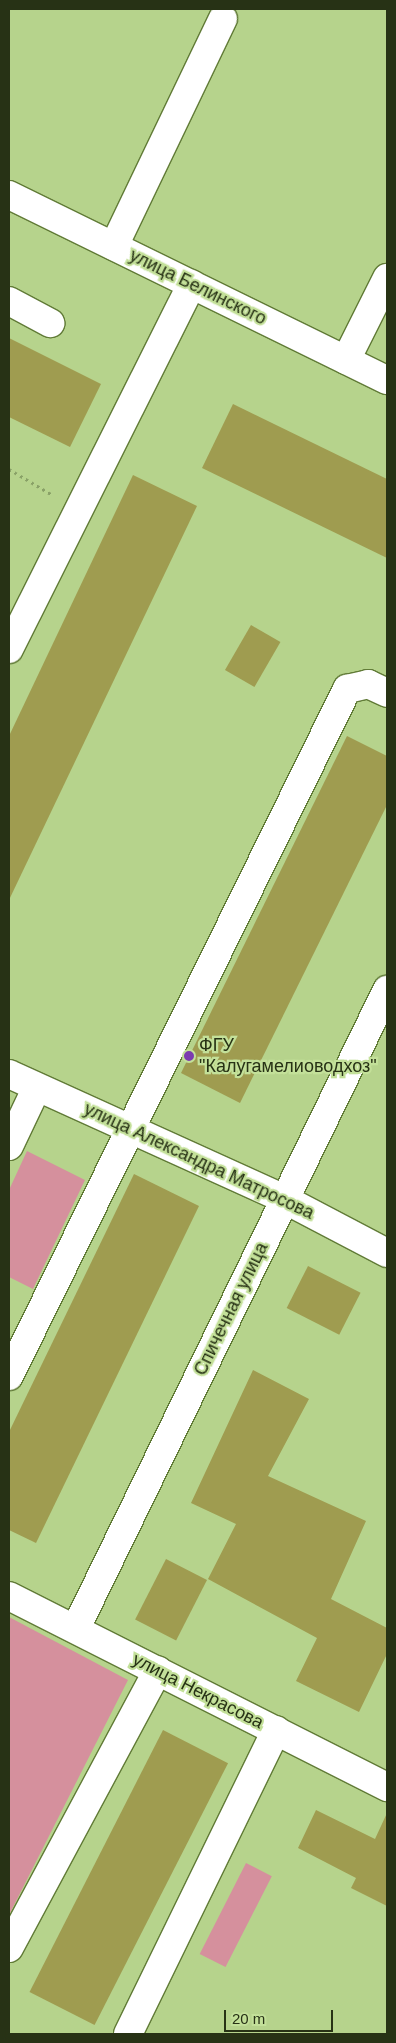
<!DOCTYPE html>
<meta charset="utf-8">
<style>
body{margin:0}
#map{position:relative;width:396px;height:2043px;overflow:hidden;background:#b6d38c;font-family:Arial,sans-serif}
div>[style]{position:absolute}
.green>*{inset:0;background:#d5909d;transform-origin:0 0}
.building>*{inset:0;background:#9f9c50;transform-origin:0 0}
.path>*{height:3px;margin-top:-1.5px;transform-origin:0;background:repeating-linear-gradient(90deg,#89a167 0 2.5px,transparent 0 6.5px)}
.roads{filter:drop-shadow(1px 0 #617b37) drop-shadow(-1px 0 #617b37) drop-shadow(0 1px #617b37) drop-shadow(0 -1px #617b37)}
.minor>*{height:28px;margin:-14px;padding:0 14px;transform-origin:14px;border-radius:14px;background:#fff}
.dots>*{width:14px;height:14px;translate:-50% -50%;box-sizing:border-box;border:2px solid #c3e099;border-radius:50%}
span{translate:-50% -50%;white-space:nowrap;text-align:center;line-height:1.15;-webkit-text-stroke:4.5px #c3e099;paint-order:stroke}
.street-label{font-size:18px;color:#273215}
.poi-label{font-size:18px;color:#273215}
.left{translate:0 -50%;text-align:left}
.frame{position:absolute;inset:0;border:10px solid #273215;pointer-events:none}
.scale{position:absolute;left:224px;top:2010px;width:109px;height:22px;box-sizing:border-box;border:2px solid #273215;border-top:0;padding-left:6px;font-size:15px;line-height:18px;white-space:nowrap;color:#273215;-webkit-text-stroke:4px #c3e099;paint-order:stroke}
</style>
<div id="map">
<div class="green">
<div style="clip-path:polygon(27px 1151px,85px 1180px,33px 1289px,9px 1277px,9px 1190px)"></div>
<div style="clip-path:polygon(9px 1617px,128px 1680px,9px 1915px)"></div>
<div style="left:246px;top:1863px;width:29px;height:102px;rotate:27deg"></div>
</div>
<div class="building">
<div style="clip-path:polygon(9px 338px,101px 384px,70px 447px,9px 417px)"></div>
<div style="clip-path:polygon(233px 404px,387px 479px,387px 558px,202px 468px)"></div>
<div style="clip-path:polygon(133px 475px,197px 506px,9px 900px,9px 736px)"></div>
<div style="left:251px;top:625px;width:34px;height:52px;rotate:30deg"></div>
<div style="clip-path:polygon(347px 736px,387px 756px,387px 805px,240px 1103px,181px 1073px)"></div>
<div style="clip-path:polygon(134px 1174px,199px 1206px,36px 1543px,9px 1530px,9px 1432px)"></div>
<div style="left:308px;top:1266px;width:59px;height:47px;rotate:27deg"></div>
<div style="clip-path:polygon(253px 1370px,309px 1399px,268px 1476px,366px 1521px,331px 1599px,387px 1628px,387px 1654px,359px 1712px,296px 1681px,317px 1638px,208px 1579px,236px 1524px,191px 1503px)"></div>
<div style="left:166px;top:1559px;width:46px;height:68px;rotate:27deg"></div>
<div style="left:163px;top:1730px;width:73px;height:294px;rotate:27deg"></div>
<div style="clip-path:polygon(316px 1810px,375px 1839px,387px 1813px,387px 1906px,351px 1888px,356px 1878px,298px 1848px)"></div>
</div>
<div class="path">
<div style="left:9px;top:469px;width:49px;rotate:30.8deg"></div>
</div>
<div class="roads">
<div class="minor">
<div style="left:9px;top:195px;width:421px;rotate:26.1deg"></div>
<div style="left:114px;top:246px;width:252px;rotate:-64.4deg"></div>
<div style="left:9px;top:301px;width:47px;rotate:28.2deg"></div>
<div style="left:346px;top:360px;width:92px;rotate:-63.4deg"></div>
<div style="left:9px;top:649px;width:408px;rotate:-63.4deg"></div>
<div style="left:9px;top:1074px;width:302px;rotate:24.4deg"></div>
<div style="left:284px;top:1199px;width:116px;rotate:27.7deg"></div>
<div style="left:9px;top:1146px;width:65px;rotate:-64.6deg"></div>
<div style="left:9px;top:1376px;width:766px;rotate:-63.8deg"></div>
<div style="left:347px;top:689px;width:22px;rotate:-13deg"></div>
<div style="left:368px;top:684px;width:21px;rotate:25deg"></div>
<div style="left:9px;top:1596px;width:424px;rotate:26.8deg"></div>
<div style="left:76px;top:1628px;width:710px;rotate:-64.01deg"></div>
<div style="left:9px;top:1948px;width:315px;rotate:-61.8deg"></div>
<div style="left:128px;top:2034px;width:338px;rotate:-64deg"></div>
</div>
</div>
<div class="dots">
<div style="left:189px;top:1056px;background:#7c3baf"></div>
</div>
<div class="street-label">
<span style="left:198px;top:287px;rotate:26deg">улица Белинского</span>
<span style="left:199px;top:1161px;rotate:25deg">улица Александра Матросова</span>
<span style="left:231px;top:1309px;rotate:-64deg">Спичечная улица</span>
<span style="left:198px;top:1691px;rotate:27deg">улица Некрасова</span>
</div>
<div class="poi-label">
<span class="left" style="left:199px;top:1056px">ФГУ<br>"Калугамелиоводхоз"</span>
</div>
<div class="frame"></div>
<div class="scale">20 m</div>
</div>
